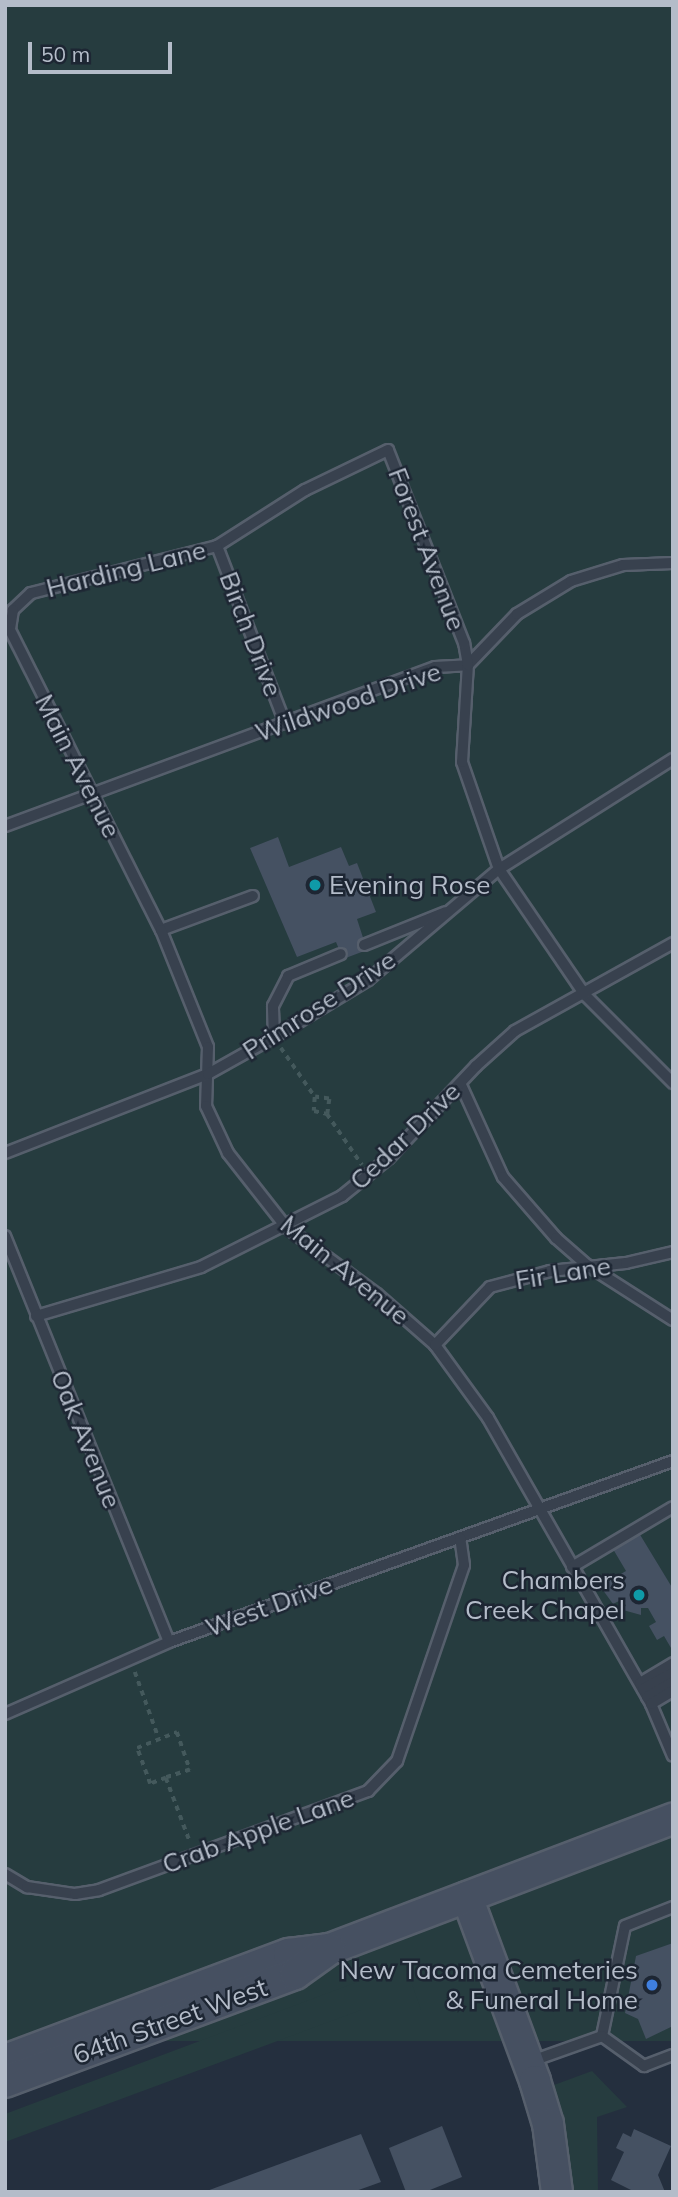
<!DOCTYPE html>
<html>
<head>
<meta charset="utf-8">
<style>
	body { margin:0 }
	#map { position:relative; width:678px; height:2197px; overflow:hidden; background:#242f3e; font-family:Mulish,sans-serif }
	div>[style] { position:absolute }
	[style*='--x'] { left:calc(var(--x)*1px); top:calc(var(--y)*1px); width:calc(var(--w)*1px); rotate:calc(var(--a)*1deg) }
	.green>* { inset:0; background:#263c3f; transform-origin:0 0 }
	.building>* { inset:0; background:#455162 }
	.path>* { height:3.5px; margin-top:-1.75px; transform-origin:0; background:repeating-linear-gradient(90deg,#44595c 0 5px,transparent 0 10px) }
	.roads { filter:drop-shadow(2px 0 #565f6c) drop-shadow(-2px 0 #565f6c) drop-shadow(0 2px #565f6c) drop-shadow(0 -2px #565f6c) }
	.lane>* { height:10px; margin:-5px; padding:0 5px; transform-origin:5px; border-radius:5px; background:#38414e }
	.secondary>* { height:30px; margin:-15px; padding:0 15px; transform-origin:15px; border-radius:15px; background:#465061 }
	.dots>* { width:19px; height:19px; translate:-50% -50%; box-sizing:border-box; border:4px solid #1d2633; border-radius:50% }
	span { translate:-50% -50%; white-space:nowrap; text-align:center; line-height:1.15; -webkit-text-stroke:5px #1d2633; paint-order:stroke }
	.street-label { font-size:26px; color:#b4bcc9 }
	.poi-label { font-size:26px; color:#b4bcc9 }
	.left { translate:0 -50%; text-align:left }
	.right { translate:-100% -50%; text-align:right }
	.frame { position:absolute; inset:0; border:7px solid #b4bcc9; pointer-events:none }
	.scale { position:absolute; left:28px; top:42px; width:144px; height:32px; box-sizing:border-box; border:4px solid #b4bcc9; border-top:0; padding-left:9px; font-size:21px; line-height:24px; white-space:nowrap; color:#b4bcc9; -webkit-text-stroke:5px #1d2633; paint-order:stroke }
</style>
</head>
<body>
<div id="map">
	<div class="green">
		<div style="left:5px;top:5px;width:668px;height:2036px"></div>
		<div style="clip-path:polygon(405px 1964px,421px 2010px,361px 2010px,5px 2142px,5px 2114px)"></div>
		<div style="clip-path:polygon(592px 2071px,627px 2107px,597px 2117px,598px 2192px,567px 2192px,554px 2085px)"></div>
	</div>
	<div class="building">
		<div style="clip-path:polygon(278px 837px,289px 867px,341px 847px,349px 866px,357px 863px,376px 912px,357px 919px,367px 950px,343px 959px,336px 942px,297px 957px,250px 848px)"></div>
		<div style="clip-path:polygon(639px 1533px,673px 1589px,671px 1648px,664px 1636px,657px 1640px,649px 1626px,656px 1622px,648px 1608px,641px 1608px,641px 1615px,623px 1610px,626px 1605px,619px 1601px,613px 1604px,600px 1586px,626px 1571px,613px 1549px)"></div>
		<div style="clip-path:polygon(673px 1943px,673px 2026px,646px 2039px,638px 2019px,625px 2013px,636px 1956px)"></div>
		<div style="clip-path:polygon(442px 2126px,462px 2177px,425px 2192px,406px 2192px,389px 2148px)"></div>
		<div style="clip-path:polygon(634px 2129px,671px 2146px,658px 2175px,665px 2192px,635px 2192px,611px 2180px,624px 2152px,616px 2148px,623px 2133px,631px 2137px)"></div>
		<div style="clip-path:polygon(361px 2134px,381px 2182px,353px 2192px,204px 2192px)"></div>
	</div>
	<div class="path">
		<div style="--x:281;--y:1048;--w:60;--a:55.2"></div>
		<div style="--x:315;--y:1097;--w:14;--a:94"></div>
		<div style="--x:314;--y:1111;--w:13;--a:13"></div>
		<div style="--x:327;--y:1114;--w:15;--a:-82"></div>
		<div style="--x:329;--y:1099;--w:14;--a:-172"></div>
		<div style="--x:327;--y:1114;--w:62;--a:55.5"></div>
		<div style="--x:135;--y:1672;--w:71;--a:70.3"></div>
		<div style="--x:166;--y:1778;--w:17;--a:159"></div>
		<div style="--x:150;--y:1784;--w:38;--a:-110"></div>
		<div style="--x:137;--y:1748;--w:43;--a:-21.8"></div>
		<div style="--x:177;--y:1732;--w:40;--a:71.1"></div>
		<div style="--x:190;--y:1770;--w:25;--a:162"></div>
		<div style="--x:166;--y:1778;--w:68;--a:69.4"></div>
	</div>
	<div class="roads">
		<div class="lane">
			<div style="--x:217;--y:546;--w:190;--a:69"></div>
			<div style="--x:5;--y:826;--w:458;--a:-20.3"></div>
			<div style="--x:435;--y:667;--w:33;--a:-3"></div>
			<div style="--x:468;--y:665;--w:71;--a:-46.1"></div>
			<div style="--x:517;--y:614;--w:63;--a:-31.4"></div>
			<div style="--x:571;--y:581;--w:54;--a:-17.1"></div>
			<div style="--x:623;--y:565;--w:50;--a:-2.3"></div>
			<div style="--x:161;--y:930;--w:98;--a:-20.3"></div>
			<div style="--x:364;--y:945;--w:88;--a:-21.9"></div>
			<div style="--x:274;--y:1037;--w:31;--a:-92"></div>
			<div style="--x:273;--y:1006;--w:34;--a:-63"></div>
			<div style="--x:288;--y:976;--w:57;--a:-22.5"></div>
			<div style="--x:673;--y:1083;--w:124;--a:-135"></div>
			<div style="--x:585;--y:995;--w:153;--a:-124.3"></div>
			<div style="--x:499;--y:869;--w:113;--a:-109.1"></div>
			<div style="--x:462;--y:762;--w:97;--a:-86.5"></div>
			<div style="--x:468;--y:665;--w:22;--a:-100"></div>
			<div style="--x:464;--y:643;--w:207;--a:-111.5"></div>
			<div style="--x:388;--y:450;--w:92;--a:154.3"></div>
			<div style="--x:305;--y:490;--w:104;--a:147.5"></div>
			<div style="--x:217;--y:546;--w:192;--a:165.8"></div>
			<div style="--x:31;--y:593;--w:25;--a:137"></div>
			<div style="--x:13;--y:610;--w:20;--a:99"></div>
			<div style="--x:10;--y:630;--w:336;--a:63.3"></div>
			<div style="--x:161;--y:930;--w:126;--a:68.1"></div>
			<div style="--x:208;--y:1047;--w:59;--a:91.9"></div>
			<div style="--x:206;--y:1106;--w:52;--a:64.9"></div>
			<div style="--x:228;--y:1153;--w:94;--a:51.9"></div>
			<div style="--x:286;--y:1227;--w:113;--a:36.4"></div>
			<div style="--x:377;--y:1294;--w:77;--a:41.3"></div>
			<div style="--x:435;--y:1345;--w:90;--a:54"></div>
			<div style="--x:488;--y:1418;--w:329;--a:60.3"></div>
			<div style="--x:651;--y:1704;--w:56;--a:67.1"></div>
			<div style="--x:461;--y:1085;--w:101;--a:65.5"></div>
			<div style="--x:503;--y:1177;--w:81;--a:49"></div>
			<div style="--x:556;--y:1238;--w:41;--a:41.1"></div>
			<div style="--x:587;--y:1265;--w:102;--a:32.6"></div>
			<div style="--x:5;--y:1153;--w:218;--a:-21.3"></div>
			<div style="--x:208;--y:1074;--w:76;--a:-29.3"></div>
			<div style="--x:274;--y:1037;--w:110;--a:-31.2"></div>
			<div style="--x:368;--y:980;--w:172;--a:-40.3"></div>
			<div style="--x:499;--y:869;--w:206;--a:-32.3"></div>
			<div style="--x:5;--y:1236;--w:438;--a:68"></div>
			<div style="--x:36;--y:1316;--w:172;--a:-16.5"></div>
			<div style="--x:201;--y:1267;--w:158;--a:-26.7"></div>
			<div style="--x:342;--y:1196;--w:60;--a:-39"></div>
			<div style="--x:389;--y:1158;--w:127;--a:-46.6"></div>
			<div style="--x:476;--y:1066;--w:52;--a:-41.9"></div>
			<div style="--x:515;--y:1031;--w:181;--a:-29.1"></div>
			<div style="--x:435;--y:1345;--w:80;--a:-46.5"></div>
			<div style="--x:490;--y:1287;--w:62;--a:-14.9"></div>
			<div style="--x:550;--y:1271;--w:76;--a:-6"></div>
			<div style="--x:626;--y:1263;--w:48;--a:-13.2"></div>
			<div style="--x:572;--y:1567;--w:117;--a:-30.7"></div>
			<div style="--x:640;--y:1683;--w:39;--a:-31"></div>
			<div style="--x:643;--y:1689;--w:34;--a:-28"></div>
			<div style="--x:647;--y:1697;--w:30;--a:-30"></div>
			<div style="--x:651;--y:1704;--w:26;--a:-31"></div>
			<div style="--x:5;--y:1714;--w:179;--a:-23.7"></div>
			<div style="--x:169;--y:1642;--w:536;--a:-19.75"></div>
			<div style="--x:5;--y:1874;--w:26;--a:31"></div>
			<div style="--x:27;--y:1887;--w:49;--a:8.3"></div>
			<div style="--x:75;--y:1894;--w:24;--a:-9"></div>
			<div style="--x:99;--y:1890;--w:287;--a:-20.2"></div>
			<div style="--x:368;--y:1791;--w:42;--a:-46"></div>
			<div style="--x:397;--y:1761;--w:207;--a:-71.1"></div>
			<div style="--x:464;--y:1565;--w:27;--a:-98"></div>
			<div style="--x:602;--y:2036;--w:112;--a:-78.2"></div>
			<div style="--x:625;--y:1926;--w:52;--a:-21.6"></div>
			<div style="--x:602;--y:2036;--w:52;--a:35.5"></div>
			<div style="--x:644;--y:2066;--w:31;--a:-21"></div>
			<div style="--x:529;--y:2062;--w:77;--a:-19.6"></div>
		</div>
		<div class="secondary">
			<div style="--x:467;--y:1897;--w:196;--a:69.7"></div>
			<div style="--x:535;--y:2081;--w:45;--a:73.2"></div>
			<div style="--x:548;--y:2124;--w:69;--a:82.5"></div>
			<div style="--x:5;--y:2060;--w:303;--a:-20.5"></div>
			<div style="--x:289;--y:1954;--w:41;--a:-7"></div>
			<div style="--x:330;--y:1949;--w:367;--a:-20.8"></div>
			<div style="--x:5;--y:2082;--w:309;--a:-20.4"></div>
			<div style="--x:295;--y:1974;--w:43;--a:-35.5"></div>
		</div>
	</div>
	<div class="dots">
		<div style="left:315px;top:885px;background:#0f9aa8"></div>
		<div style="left:639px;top:1595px;background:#0f9aa8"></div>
		<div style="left:652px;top:1985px;background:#3f7fe0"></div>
	</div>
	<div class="street-label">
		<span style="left:427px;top:549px;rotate:69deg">Forest Avenue</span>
		<span style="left:126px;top:569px;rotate:-14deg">Harding Lane</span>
		<span style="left:251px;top:634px;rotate:69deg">Birch Drive</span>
		<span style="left:348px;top:702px;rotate:-19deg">Wildwood Drive</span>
		<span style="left:78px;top:766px;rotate:63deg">Main Avenue</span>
		<span style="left:319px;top:1005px;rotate:-33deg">Primrose Drive</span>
		<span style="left:405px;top:1136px;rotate:-44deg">Cedar Drive</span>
		<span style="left:345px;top:1270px;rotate:39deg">Main Avenue</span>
		<span style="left:563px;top:1273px;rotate:-9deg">Fir Lane</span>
		<span style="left:86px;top:1439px;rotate:68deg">Oak Avenue</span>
		<span style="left:269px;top:1606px;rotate:-20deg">West Drive</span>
		<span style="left:258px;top:1831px;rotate:-20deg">Crab Apple Lane</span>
		<span style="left:170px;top:2021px;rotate:-20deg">64th Street West</span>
	</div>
	<div class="poi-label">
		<span class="left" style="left:329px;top:885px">Evening Rose</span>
		<span class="right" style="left:625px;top:1595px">Chambers<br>Creek Chapel</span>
		<span class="right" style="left:638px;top:1985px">New Tacoma Cemeteries<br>&amp; Funeral Home</span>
	</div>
	<div class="frame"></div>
	<div class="scale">50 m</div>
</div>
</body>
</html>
